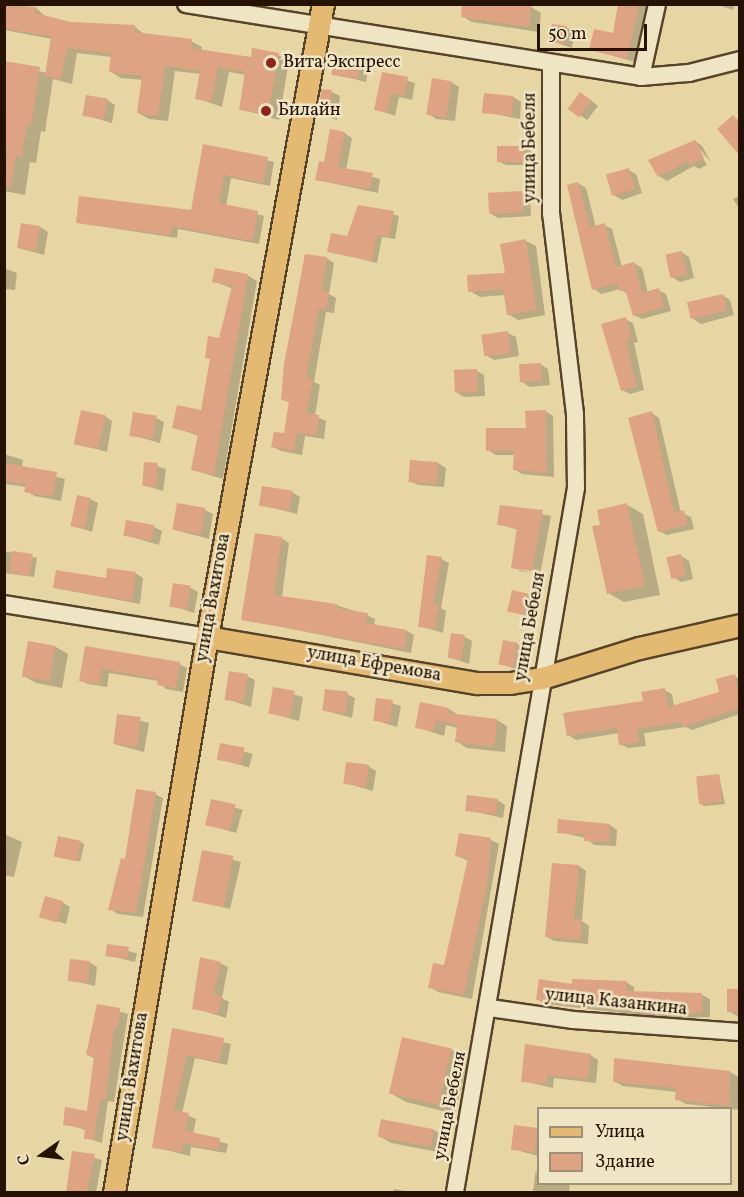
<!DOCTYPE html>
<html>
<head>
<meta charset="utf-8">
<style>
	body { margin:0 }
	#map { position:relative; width:744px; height:1197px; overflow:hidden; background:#e7d5a4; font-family:Vollkorn,serif }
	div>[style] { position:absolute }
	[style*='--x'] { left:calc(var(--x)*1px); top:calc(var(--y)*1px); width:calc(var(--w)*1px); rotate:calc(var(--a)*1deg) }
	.shadow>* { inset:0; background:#0003; transform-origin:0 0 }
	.building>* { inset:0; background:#dea382; transform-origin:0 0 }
	.roads { filter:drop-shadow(2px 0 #564329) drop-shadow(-2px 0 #564329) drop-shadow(0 2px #564329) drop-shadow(0 -2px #564329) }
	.minor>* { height:16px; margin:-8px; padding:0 8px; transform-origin:8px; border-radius:8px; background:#efe4c4 }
	.major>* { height:21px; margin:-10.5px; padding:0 10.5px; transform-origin:10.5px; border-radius:10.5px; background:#e4ba72 }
	.dots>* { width:16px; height:16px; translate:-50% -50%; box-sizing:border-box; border:3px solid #efe4c4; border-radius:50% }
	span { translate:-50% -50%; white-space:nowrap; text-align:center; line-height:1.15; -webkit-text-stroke:5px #efe4c4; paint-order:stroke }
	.poi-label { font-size:18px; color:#251200 }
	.left { translate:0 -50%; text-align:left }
	.street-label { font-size:18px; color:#251200 }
	.frame { position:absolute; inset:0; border:6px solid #251200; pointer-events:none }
	.legend { position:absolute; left:537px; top:1107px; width:195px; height:78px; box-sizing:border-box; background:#efe4c4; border:2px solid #9e9076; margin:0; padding:8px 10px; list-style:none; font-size:18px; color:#251200 }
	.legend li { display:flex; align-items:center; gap:12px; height:30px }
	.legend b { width:30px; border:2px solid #9e9076 }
	.north { position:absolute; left:12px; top:1125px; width:60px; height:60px; -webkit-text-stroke:4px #efe4c4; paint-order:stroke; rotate:256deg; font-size:16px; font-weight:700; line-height:24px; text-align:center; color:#251200 }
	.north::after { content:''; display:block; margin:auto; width:21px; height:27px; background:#251200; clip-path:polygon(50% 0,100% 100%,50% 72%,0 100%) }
	.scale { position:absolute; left:537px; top:24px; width:110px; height:27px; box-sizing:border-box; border:3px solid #251200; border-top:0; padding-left:8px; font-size:18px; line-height:21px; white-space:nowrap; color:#251200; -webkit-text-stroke:4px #efe4c4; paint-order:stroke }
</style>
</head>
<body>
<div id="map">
	<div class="shadow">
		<div style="clip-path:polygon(4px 4px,36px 8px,46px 17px,71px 24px,135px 27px,145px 35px,191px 41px,202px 47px,201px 51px,252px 58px,278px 55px,289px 61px,279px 120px,241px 109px,246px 75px,229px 72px,222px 107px,196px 98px,201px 74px,175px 71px,168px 121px,149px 119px,138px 113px,143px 80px,121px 78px,111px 72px,112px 57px,77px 53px,72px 84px,53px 79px,45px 132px,41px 131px,36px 163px,30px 162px,25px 195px,4px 191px,4px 63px,47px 73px,52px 39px,4px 30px)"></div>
		<div style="clip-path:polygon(464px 4px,531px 7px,541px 13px,539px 32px,472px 22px,462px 16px)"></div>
		<div style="clip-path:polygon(620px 4px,649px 4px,635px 62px,591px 50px,614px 35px)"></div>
		<div style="clip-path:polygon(716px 4px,735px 4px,733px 10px)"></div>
		<div style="clip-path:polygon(566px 27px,574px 32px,572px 48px,551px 41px)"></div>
		<div style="clip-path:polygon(360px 65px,368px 70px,366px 82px,333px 74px)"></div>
		<div style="clip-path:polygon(383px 74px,415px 83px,412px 100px,399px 97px,395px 116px,376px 109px)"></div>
		<div style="clip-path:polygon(451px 82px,459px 87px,455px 121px,436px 119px,429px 114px)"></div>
		<div style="clip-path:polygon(332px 92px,340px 96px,337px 120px,319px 114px)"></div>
		<div style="clip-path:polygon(513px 97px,521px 102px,520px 119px,484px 112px)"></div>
		<div style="clip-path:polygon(588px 98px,598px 106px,587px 120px,570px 108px)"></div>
		<div style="clip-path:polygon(107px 100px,115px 105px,112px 123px,84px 115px)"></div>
		<div style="clip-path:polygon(344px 133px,352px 138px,346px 170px,380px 179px,378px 193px,317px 180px)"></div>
		<div style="clip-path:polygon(695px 141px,702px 146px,711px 162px,696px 145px,707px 165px,699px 169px,694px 166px,667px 181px,659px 176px)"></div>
		<div style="clip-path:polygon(205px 146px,274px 162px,270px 186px,231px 178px,226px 206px,264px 216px,259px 244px,178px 229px,177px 238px,78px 223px,192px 211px)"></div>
		<div style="clip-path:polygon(524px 147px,532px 152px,532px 165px,506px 165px,498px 161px)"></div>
		<div style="clip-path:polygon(628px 170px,636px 174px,642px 193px,622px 200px,614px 195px)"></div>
		<div style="clip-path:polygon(578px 183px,586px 188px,596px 227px,604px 225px,612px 229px,622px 267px,634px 263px,642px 268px,648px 293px,658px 290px,666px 294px,671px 311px,642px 319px,634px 315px,629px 295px,620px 289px,601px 294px,594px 289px)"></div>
		<div style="clip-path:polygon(522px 193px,530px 197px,531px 216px,498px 218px,490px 213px)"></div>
		<div style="clip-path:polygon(740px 195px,740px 210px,733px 199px)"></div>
		<div style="clip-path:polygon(359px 206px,399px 216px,395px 239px,382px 237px,377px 263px,329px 251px,348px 238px)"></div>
		<div style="clip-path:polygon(40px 227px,48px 232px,44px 255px,18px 248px)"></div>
		<div style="clip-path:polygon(526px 241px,536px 246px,545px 315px,518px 320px,508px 314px,505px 295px,480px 297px,470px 291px,507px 274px)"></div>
		<div style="clip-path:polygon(681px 252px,689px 257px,694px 278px,680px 282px,672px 277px)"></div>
		<div style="clip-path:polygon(326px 258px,334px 263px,329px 294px,336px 298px,334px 313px,326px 312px,314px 382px,320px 385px,315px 416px,326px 421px,324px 439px,305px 436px,302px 455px,281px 451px,273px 447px,285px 435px,290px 403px,282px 399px)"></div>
		<div style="clip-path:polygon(4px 268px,17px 273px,15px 290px,4px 289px)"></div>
		<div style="clip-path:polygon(247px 275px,257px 281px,223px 479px,193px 470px,199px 436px,173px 427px,202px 411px,212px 360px,207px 357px,220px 340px,233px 289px,214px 281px)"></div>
		<div style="clip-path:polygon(722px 295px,730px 300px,734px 315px,701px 324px,693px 319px)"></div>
		<div style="clip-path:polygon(625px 319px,633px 323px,638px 342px,634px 343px,644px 390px,630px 394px,622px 390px)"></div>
		<div style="clip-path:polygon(508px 333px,516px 337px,519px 356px,494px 360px,486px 355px)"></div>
		<div style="clip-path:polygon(540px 364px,548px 369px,550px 385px,530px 387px,522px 382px)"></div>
		<div style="clip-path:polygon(477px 371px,484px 375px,485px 396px,464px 397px,456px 392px)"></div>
		<div style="clip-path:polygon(545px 411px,553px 416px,554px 477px,522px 474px,514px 469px,516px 455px,496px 455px,488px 450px,528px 429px)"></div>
		<div style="clip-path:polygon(652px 413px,659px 418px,681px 513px,691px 517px,694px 529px,667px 535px,659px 531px)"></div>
		<div style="clip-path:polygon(105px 416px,112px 421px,107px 452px,76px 443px)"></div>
		<div style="clip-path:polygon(156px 418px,164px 422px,160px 443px,131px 435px)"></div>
		<div style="clip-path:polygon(4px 454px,23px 460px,22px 468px,65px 479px,61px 501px,35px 496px,26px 491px,27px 487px,4px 484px)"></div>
		<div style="clip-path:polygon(145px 463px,166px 469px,163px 491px,143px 485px)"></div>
		<div style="clip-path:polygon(438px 463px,446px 468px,444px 487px,418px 485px,410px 481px)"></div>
		<div style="clip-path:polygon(292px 492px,300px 497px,297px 514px,261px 505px)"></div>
		<div style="clip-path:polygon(90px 499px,98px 503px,92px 532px,72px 525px)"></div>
		<div style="clip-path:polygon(627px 505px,643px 514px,660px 595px,624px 602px,608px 593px,602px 526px)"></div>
		<div style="clip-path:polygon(evenodd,501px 506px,551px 516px,540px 575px,513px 568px,518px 530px,499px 524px,501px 506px,519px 568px,539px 571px,539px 574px,519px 571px,519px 568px)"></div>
		<div style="clip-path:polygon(205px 510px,213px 514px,209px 539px,175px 530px)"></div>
		<div style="clip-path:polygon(154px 527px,162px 531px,159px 545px,125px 535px)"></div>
		<div style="clip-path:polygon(281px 538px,289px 543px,282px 597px,336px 605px,367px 615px,375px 619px,374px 626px,407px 631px,414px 635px,411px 653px,243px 619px)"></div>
		<div style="clip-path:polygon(4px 551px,37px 558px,34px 577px,4px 573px)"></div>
		<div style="clip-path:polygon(681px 556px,689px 561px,693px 579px,681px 582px,673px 577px)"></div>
		<div style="clip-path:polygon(441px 559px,449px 563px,441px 608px,446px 611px,443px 633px,420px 626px)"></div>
		<div style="clip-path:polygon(135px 573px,143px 578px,140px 604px,55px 588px)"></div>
		<div style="clip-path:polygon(191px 588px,198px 592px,194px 613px,170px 605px)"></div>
		<div style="clip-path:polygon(529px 595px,537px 599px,533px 618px,510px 611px)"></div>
		<div style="clip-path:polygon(465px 637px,472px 641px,469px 664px,449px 657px)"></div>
		<div style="clip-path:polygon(30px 642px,56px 647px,68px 654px,62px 688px,36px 683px,24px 676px)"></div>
		<div style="clip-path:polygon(517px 644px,525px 649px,520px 671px,500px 663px)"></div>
		<div style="clip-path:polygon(86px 648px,179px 664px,187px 668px,183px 692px,166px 689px,159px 681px,109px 673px,107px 687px,88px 684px,80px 680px)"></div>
		<div style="clip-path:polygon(247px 676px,255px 680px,251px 707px,226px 699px)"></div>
		<div style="clip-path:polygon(734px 676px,740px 679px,740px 714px,692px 730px,686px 727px,644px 733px,646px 746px,628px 748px,620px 744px,619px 733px,576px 740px,568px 735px,645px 702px,664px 690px,672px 694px,674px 707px,721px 693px)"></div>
		<div style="clip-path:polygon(274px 689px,303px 697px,299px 721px,270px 713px)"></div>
		<div style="clip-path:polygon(347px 694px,355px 698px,352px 718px,323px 710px)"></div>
		<div style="clip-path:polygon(378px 699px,401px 706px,397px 727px,374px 720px)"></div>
		<div style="clip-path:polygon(449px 709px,460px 716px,497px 720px,507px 726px,505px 752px,467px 748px,456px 741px,458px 728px,446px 725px,444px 736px,416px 727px)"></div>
		<div style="clip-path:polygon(118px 715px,149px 723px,144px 752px,114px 744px)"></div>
		<div style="left:221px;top:745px;width:33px;height:14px;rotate:16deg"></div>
		<div style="clip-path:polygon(368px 766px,376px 771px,373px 791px,345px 783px)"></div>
		<div style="clip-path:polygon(719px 775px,725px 804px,704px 806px,701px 804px)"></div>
		<div style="clip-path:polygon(155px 794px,163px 798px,143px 917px,118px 914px,110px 909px)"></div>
		<div style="clip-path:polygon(497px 800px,505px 805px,503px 818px,467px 810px)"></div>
		<div style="left:212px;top:801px;width:32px;height:24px;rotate:16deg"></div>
		<div style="clip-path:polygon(610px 825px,617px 830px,616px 846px,594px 845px,586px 838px,558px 832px)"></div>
		<div style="clip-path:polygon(4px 834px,22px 842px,14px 877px,4px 875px)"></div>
		<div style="left:59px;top:838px;width:26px;height:18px;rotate:13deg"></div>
		<div style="clip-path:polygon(491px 840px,499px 844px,472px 999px,438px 992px,430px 987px,446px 967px,469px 861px,457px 856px)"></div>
		<div style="clip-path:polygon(203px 851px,241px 862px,230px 909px,195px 900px)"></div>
		<div style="clip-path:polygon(579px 866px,586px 871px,582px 921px,589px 926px,588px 944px,554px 941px,547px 937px)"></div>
		<div style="clip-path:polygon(62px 902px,70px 907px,66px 924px,41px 916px)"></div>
		<div style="left:108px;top:946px;width:30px;height:9px;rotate:14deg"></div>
		<div style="clip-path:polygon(89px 962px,97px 967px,95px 986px,69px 980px)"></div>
		<div style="clip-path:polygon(220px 963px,228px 967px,222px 998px,229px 1002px,226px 1018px,194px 1008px)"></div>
		<div style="clip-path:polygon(626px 982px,634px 987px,634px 993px,702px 995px,710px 999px,710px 1017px,667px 1018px,545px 1004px,538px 1000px,573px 986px)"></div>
		<div style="clip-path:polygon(740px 990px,740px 1016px,737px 1016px,729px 1011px)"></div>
		<div style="clip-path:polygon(98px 1006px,128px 1014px,114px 1102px,108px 1101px,102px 1143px,86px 1138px,86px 1130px,65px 1124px,89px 1112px,95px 1059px,88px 1055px)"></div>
		<div style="clip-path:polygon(173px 1030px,231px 1044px,227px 1065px,195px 1058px,182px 1113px,196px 1119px,193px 1134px,228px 1144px,226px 1153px,191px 1147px,190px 1156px,154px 1147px)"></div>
		<div style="clip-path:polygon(403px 1038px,452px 1050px,468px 1060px,455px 1114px,406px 1102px,390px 1093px)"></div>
		<div style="clip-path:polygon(590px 1055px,598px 1060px,596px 1083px,554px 1078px,553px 1088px,523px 1081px)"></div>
		<div style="clip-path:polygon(730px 1072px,739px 1077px,740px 1110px,686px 1104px,677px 1099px,677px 1092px,623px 1086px,614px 1081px)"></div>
		<div style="clip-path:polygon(516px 1127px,538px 1130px,538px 1156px,513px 1149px)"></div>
		<div style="clip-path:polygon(434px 1130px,446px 1137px,443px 1153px,391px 1143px,379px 1136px)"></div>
		<div style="clip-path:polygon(74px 1152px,102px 1160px,96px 1192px,67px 1192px)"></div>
		<div style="clip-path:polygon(536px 1169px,538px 1184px,570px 1184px,569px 1192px,533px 1191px)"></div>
		<div style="clip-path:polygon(394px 1189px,412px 1192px,394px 1192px)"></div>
	</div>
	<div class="building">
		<div style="clip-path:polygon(4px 4px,36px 7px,35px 13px,71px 22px,135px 25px,135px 32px,192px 39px,191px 48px,251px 57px,252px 48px,279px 53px,268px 115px,239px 110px,245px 72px,218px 67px,211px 102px,195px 99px,200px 71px,165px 66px,158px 116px,137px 113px,142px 76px,109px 72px,111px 53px,67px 48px,61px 79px,45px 76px,51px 36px,4px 29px)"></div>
		<div style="clip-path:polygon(462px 4px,531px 6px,529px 27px,461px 17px)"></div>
		<div style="clip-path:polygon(618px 4px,639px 4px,627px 59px,589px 50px,594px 29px,613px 33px)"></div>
		<div style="left:552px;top:24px;width:15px;height:18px;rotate:8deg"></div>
		<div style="left:334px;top:59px;width:27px;height:16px;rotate:10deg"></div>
		<div style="clip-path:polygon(4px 61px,40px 67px,31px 125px,27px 124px,22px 156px,16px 155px,11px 187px,4px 186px)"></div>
		<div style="clip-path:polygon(382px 72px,408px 77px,404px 96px,391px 94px,387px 113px,374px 110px)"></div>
		<div style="left:432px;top:78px;width:20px;height:37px;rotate:9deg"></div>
		<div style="left:321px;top:89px;width:11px;height:26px;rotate:5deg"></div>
		<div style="left:580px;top:92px;width:14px;height:21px;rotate:36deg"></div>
		<div style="left:484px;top:93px;width:30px;height:20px;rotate:6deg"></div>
		<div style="left:86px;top:95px;width:22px;height:21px;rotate:10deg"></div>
		<div style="clip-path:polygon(733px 115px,740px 122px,740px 156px,717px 129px)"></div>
		<div style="clip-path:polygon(330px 129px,345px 132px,338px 167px,373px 173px,370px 189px,315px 180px,319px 161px,324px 162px)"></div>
		<div style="clip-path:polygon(695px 140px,704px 158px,690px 165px,688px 161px,658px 177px,648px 160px)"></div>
		<div style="clip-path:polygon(203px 144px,268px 157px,263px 183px,224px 175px,219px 203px,258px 211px,252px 241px,172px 226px,170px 235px,76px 223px,79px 196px,191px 210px)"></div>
		<div style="left:497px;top:146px;width:27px;height:16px"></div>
		<div style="left:629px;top:168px;width:22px;height:24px;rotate:74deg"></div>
		<div style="clip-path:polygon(578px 182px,590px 227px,605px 223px,616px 267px,634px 262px,642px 293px,659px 288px,664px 307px,633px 316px,625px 289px,619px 291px,617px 283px,592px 290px,567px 185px)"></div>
		<div style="left:522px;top:191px;width:21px;height:34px;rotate:87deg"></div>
		<div style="clip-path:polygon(358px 205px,394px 211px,389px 237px,377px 235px,372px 261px,327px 252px,331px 233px,347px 236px)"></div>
		<div style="left:21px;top:223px;width:19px;height:25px;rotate:9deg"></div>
		<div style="clip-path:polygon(526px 239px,536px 310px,507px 315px,503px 289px,468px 292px,467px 275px,505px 273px,500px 244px)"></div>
		<div style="left:682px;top:251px;width:24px;height:17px;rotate:78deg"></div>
		<div style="clip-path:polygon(305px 254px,327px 257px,321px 291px,329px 292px,326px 310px,319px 308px,306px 378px,313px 379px,307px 414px,319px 415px,316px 435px,297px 433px,294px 451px,271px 447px,274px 432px,284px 433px,289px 401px,281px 400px,284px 364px)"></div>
		<div style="clip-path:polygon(215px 268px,248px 274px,214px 475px,191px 470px,198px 434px,172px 428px,177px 405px,201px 410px,210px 359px,205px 358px,208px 336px,219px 338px,232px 286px,212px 282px)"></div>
		<div style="left:723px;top:294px;width:17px;height:37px;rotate:77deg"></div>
		<div style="clip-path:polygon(626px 317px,631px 338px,627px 339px,629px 358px,637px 386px,621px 391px,601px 324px)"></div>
		<div style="left:508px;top:331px;width:22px;height:27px;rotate:82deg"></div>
		<div style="left:541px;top:363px;width:18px;height:22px;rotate:87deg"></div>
		<div style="left:477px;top:369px;width:23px;height:23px;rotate:88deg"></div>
		<div style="left:81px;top:410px;width:25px;height:35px;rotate:12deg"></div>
		<div style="clip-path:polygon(546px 410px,547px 473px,513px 470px,514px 451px,486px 451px,486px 428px,526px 428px,525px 411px)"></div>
		<div style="clip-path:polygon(652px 411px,674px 513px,684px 510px,687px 525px,658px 532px,628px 418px)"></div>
		<div style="left:133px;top:412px;width:24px;height:24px;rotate:9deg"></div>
		<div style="left:410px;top:460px;width:28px;height:22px;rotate:4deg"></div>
		<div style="left:144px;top:462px;width:14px;height:24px;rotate:4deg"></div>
		<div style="clip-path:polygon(4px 463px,57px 472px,52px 497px,24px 492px,26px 484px,4px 481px)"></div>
		<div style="left:262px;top:486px;width:31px;height:20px;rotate:9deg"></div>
		<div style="left:77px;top:495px;width:14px;height:32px;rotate:12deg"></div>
		<div style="left:177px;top:503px;width:29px;height:27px;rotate:10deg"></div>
		<div style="clip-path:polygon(627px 503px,645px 586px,607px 594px,592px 526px,600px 525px,597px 510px)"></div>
		<div style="clip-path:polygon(500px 505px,543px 510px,532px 571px,511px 568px,517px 528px,497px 525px)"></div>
		<div style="left:126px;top:520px;width:29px;height:16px;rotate:10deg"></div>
		<div style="clip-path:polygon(255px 533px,282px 537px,274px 595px,337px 604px,336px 608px,368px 613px,366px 623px,407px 630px,404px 649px,241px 620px)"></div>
		<div style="left:12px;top:551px;width:21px;height:22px;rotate:8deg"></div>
		<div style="left:681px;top:554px;width:22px;height:15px;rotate:77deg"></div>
		<div style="clip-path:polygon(427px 555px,442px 557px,433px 604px,439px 605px,435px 629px,418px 627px)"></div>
		<div style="clip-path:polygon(107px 568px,136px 572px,132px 601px,53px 588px,56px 570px,106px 578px)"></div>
		<div style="left:173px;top:583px;width:18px;height:24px;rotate:9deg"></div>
		<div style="left:512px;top:590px;width:17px;height:22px;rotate:13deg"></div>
		<div style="left:451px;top:633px;width:14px;height:25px;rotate:8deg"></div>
		<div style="left:503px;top:640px;width:15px;height:25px;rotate:11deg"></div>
		<div style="left:28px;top:641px;width:28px;height:36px;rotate:10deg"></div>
		<div style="clip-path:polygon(85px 646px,180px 662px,176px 688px,157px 685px,158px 679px,102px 669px,99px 684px,79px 681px)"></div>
		<div style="left:229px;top:671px;width:19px;height:29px;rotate:9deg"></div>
		<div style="clip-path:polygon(735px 674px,740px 708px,683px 727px,681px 722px,637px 729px,639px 742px,619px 745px,617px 728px,567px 736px,563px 713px,643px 701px,641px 692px,665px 688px,668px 707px,719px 692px,716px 679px)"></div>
		<div style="left:273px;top:687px;width:22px;height:27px;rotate:10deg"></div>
		<div style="left:325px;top:689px;width:23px;height:22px;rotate:7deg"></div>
		<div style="left:376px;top:698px;width:17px;height:23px;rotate:7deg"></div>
		<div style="clip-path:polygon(420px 702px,449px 708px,448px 713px,497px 719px,494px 747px,455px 742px,457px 725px,436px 720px,433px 731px,415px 728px)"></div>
		<div style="left:117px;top:714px;width:24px;height:30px;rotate:7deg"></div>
		<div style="left:220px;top:743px;width:25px;height:17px;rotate:11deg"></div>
		<div style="left:346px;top:762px;width:23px;height:22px;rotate:7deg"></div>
		<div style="left:719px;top:774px;width:28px;height:23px;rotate:84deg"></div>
		<div style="clip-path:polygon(136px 789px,156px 792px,136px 913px,108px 910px,121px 858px,125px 859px)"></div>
		<div style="left:467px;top:795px;width:31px;height:16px;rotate:7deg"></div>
		<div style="left:211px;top:799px;width:25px;height:27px;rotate:12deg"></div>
		<div style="clip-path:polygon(558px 819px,610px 824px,609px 842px,584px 841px,585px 834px,557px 833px)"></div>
		<div style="clip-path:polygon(459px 833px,491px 838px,488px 879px,464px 995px,428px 988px,433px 963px,444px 965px,468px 858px,455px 856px)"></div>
		<div style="left:58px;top:836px;width:24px;height:21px;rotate:12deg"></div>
		<div style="left:202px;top:850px;width:32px;height:52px;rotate:11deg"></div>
		<div style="clip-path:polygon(552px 863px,579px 865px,574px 919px,582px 920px,580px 940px,545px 937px)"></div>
		<div style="left:45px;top:896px;width:19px;height:22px;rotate:16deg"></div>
		<div style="left:107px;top:944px;width:22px;height:12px;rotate:8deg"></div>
		<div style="clip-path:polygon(200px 957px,221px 962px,214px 994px,222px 996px,218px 1014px,192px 1009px)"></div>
		<div style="left:70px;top:959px;width:20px;height:22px;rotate:6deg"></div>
		<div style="clip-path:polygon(539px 979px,572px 984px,572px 979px,627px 981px,626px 991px,702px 993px,702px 1013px,658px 1014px,536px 1000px)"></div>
		<div style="left:727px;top:989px;width:13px;height:23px"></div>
		<div style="clip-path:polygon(97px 1004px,120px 1008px,118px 1027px,114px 1027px,106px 1099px,100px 1098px,94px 1140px,84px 1139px,85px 1128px,63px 1125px,65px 1107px,87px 1111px,94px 1056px,86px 1055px)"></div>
		<div style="clip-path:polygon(172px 1028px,224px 1038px,219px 1062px,187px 1055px,174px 1110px,189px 1113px,185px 1131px,220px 1138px,218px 1150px,183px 1143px,182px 1152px,152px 1148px)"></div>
		<div style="left:402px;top:1037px;width:51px;height:58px;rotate:13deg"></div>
		<div style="clip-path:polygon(525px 1044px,591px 1054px,588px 1079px,547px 1075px,546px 1084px,521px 1082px)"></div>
		<div style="clip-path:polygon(614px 1058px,730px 1071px,729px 1106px,675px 1100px,676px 1088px,613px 1082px)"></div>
		<div style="left:381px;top:1119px;width:54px;height:18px;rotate:11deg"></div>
		<div style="left:514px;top:1125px;width:24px;height:25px;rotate:7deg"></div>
		<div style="clip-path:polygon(72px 1151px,95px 1154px,87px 1192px,66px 1192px)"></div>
	</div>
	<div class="roads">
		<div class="minor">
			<div style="--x:186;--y:4;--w:461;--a:9.1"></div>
			<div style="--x:641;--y:77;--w:48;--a:-4.8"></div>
			<div style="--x:689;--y:73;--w:53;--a:-14.3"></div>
			<div style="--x:641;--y:77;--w:75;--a:-77.6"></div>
			<div style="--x:4;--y:604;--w:206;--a:9.2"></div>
			<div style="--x:490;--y:1008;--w:84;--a:8.2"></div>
			<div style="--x:573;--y:1020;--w:167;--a:4.1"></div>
			<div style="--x:455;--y:1192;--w:714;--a:-80.25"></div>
			<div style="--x:576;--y:488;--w:74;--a:-90.8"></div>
			<div style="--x:575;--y:414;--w:201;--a:-96.8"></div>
			<div style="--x:551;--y:214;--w:150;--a:-90"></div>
		</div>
		<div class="major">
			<div style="--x:207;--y:637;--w:274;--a:9.7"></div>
			<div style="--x:477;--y:683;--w:33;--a:0"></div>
			<div style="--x:510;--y:683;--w:32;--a:-9"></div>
			<div style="--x:542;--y:678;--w:102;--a:-17.2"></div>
			<div style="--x:639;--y:648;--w:104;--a:-12.8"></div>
			<div style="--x:114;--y:1192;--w:563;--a:-80.49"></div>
			<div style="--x:207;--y:637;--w:644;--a:-79.62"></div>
		</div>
	</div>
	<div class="dots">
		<div style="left:271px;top:63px;background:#8f2418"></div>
		<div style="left:266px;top:111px;background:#8f2418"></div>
	</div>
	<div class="poi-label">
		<span class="left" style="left:283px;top:63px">Вита Экспресс</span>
		<span class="left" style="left:278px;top:111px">Билайн</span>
	</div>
	<div class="street-label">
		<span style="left:531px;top:148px;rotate:-90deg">улица Бебеля</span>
		<span style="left:214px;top:598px;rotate:-80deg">улица Вахитова</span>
		<span style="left:531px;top:627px;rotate:-80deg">улица Бебеля</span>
		<span style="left:374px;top:665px;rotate:10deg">улица Ефремова</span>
		<span style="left:616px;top:1003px;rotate:6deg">улица Казанкина</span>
		<span style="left:133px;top:1077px;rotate:-81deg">улица Вахитова</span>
		<span style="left:451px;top:1106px;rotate:-79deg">улица Бебеля</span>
	</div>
	<div class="frame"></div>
	<ul class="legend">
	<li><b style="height:8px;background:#e4ba72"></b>Улица</li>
	<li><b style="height:16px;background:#dea382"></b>Здание</li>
	</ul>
	<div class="north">С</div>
	<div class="scale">50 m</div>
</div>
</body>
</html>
